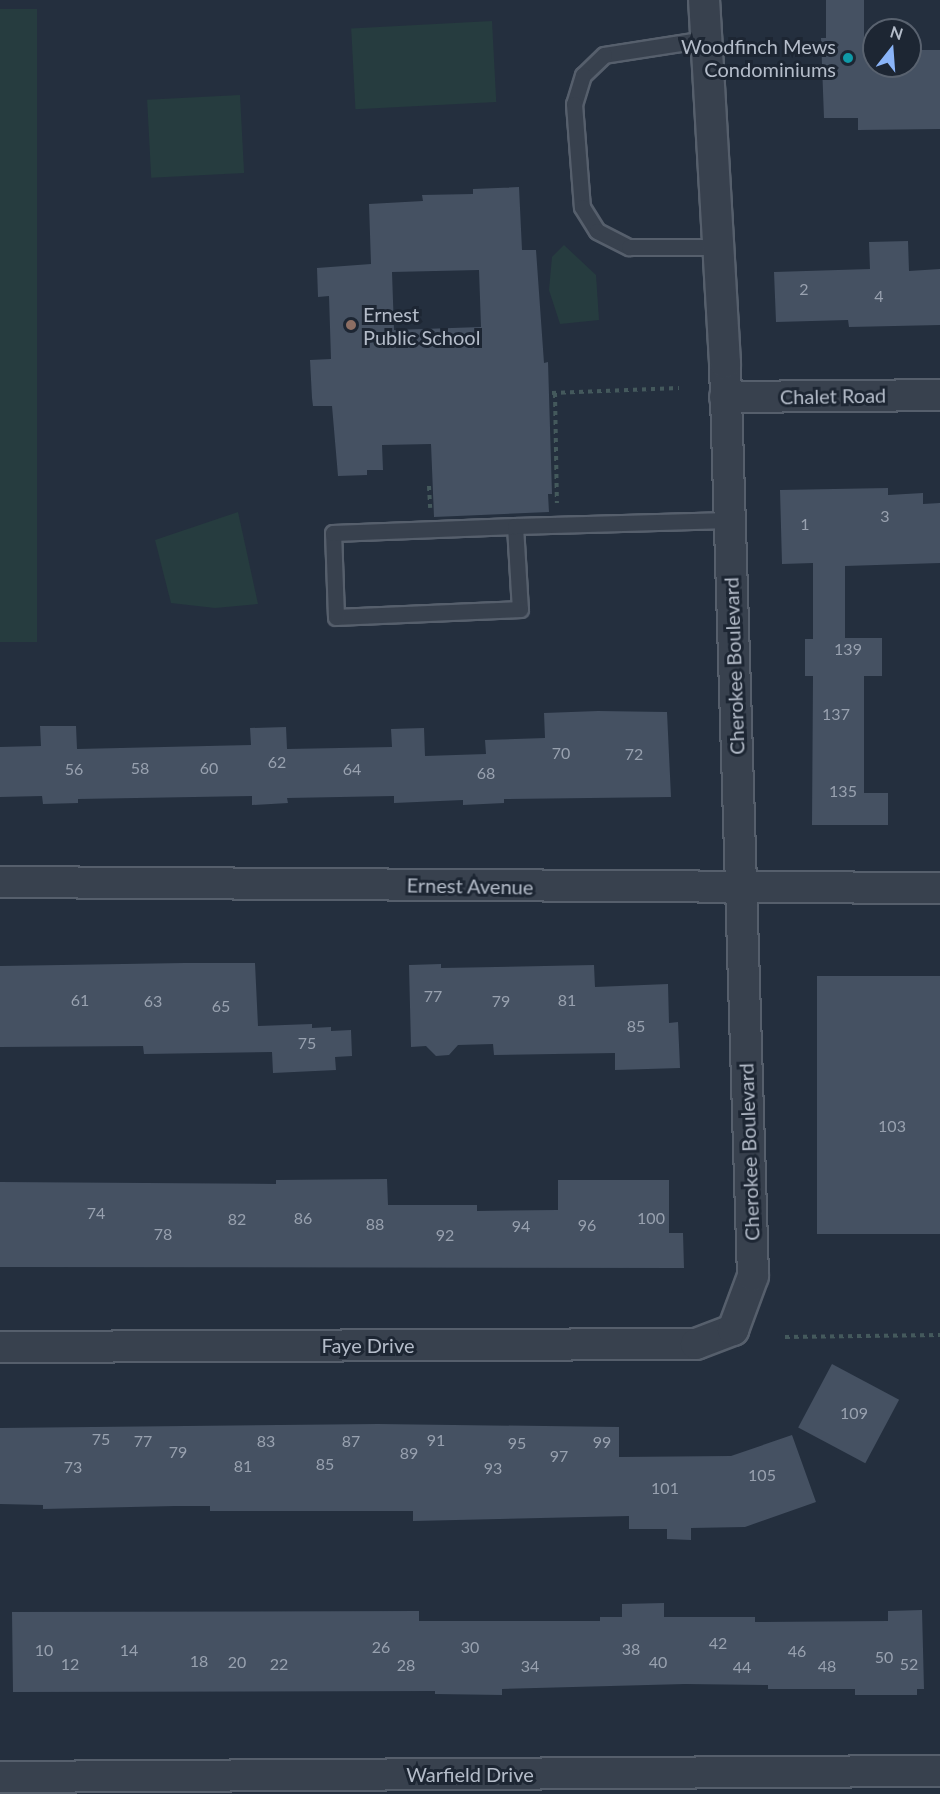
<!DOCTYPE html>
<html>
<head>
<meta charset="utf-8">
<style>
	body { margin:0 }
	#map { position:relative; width:940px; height:1794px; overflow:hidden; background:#242f3e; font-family:Lato,sans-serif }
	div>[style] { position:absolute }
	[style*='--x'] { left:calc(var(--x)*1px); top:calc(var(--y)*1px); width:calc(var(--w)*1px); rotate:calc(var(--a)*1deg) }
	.green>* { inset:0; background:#263c3f; transform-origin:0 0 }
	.building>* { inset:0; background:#455162; transform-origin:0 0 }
	.path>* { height:4px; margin-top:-2px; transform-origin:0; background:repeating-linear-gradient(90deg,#44595c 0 4.5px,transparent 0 9px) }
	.roads { filter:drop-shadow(2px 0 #565f6c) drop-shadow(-2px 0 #565f6c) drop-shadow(0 2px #565f6c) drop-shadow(0 -2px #565f6c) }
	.service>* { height:15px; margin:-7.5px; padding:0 7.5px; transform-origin:7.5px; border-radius:7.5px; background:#38414e }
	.minor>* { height:30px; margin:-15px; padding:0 15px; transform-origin:15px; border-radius:15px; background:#38414e }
	.dots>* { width:16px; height:16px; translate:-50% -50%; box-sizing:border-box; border:3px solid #1d2633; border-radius:50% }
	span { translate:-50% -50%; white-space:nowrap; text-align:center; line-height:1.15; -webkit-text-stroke:6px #1d2633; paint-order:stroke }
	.number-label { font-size:16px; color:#98a1af }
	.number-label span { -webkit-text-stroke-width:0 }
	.poi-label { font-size:20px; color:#b4bcc9 }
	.right { translate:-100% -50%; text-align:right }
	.left { translate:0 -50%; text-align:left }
	.street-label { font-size:20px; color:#b4bcc9 }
	.north { position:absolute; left:862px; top:18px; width:60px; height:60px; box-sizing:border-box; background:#1d2633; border:2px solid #59626f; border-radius:50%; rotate:17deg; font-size:16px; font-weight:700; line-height:24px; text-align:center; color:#b4bcc9 }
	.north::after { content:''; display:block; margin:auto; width:21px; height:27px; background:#8ab4f8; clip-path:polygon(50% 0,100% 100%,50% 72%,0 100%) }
</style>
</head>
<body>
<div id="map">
	<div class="green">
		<div style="left:37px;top:9px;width:633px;height:39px;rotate:90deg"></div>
		<div style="left:492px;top:21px;width:81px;height:141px;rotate:87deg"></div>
		<div style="left:240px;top:95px;width:78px;height:93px;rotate:87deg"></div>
		<div style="clip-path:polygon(564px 245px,596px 275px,599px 320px,560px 324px,549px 290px,552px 257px)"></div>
		<div style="clip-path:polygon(238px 512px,258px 604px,215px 608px,171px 603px,155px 540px)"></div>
	</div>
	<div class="building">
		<div style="clip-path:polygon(826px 0,864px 0,864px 37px,872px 37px,874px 66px,910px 66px,910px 50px,940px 50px,940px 129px,858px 130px,858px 118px,824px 118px,821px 38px,826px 38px)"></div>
		<div style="clip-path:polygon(evenodd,519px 187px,522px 250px,536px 250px,544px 363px,548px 362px,552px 494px,548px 494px,549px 512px,434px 517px,431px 444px,382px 445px,383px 470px,367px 470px,367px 475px,338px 476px,332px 406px,313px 406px,312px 398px,310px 360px,331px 359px,329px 296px,318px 297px,317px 268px,371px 264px,369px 204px,423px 201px,422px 195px,473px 194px,473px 189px,519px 187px,479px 270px,481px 327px,394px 330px,392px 272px,479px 270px)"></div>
		<div style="clip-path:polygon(908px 241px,909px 271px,940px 269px,940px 325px,849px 327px,848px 320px,776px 322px,774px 272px,870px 269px,869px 242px)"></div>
		<div style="clip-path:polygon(888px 488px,888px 495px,923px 493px,923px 504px,940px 503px,940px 563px,845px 566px,845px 638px,882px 638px,882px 676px,864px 676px,864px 793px,888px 793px,888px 825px,812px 825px,813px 676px,805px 676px,805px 639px,813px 639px,813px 563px,782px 564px,780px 490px)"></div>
		<div style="clip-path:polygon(598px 711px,667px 712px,671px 797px,504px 799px,504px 803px,463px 805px,463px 800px,394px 803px,394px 796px,287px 798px,288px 803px,252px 805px,252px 796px,78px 799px,78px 803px,43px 804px,42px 796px,0 797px,0 747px,41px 746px,40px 726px,76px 726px,77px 749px,251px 745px,250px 728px,286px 727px,287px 749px,392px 747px,391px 729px,424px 728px,425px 756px,486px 754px,485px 740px,545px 738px,544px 713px)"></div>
		<div style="clip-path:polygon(185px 963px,255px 963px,258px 1026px,312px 1024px,312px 1028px,331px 1027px,331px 1031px,351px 1030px,352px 1056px,335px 1057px,336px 1070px,273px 1073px,272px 1052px,144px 1054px,143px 1046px,0 1047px,0 966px)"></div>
		<div style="clip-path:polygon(441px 964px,441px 968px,594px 965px,595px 987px,668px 984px,669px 1023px,678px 1022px,680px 1068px,615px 1070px,615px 1053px,494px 1055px,493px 1044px,458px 1045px,449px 1055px,436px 1056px,426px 1046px,411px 1047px,409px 965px)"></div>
		<div style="left:940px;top:976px;width:258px;height:123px;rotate:90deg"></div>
		<div style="clip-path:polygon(387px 1179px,388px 1205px,477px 1205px,477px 1211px,558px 1210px,558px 1180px,669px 1180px,669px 1233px,683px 1233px,684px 1268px,0 1267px,0 1182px,276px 1184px,276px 1180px)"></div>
		<div style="left:832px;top:1364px;width:76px;height:72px;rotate:28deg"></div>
		<div style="clip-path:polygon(378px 1424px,619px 1427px,619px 1457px,731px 1456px,792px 1435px,816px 1502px,745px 1527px,691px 1528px,691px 1540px,667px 1539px,667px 1529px,629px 1529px,629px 1516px,413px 1521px,413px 1511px,210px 1511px,210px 1506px,175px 1506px,43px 1509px,43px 1505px,0 1504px,0 1428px)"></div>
		<div style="clip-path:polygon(664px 1603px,664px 1617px,755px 1617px,755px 1622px,888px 1621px,888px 1611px,922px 1610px,924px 1689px,917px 1689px,917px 1695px,855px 1695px,855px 1689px,768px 1689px,768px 1685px,685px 1684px,502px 1689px,502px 1695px,435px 1694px,435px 1691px,13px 1692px,12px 1612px,419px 1611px,419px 1621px,600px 1621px,600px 1617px,622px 1617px,622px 1604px)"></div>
	</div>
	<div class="path">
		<div style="--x:552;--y:393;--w:127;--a:-2.3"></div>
		<div style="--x:555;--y:393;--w:110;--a:89"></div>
		<div style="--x:429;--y:486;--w:22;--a:87"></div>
		<div style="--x:785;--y:1337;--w:155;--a:-0.7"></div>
	</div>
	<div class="roads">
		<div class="service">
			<div style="--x:706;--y:39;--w:103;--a:171.1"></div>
			<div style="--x:604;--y:55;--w:29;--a:136"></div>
			<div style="--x:583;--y:75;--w:30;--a:107"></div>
			<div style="--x:574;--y:104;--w:103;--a:85.6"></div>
			<div style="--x:582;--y:207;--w:28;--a:58"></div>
			<div style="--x:597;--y:231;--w:36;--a:27"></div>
			<div style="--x:629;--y:247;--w:88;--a:0"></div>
			<div style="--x:515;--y:526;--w:83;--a:86.6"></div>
			<div style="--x:520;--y:609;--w:184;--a:177.5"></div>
			<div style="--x:336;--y:617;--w:84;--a:-92"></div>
			<div style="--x:333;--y:533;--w:182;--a:-2.2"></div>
			<div style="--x:515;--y:526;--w:214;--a:-1.6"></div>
		</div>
		<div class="minor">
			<div style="--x:725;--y:397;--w:215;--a:-0.5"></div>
			<div style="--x:0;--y:882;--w:940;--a:0.37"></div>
			<div style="--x:0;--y:1347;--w:696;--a:-0.25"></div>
			<div style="--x:696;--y:1344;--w:40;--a:-21"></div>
			<div style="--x:733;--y:1330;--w:58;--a:-69.7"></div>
			<div style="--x:753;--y:1276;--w:913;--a:-91.76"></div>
			<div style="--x:725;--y:363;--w:364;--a:-93.3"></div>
			<div style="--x:0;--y:1777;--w:940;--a:-0.37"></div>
		</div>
	</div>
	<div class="dots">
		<div style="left:848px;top:58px;background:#0f9aa8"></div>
		<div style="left:351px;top:325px;background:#8d6e63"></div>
	</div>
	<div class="number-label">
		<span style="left:804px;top:289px">2</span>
		<span style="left:879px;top:296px">4</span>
		<span style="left:885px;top:516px">3</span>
		<span style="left:805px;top:524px">1</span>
		<span style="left:848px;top:649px">139</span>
		<span style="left:836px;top:714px">137</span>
		<span style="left:561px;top:753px">70</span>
		<span style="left:634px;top:754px">72</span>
		<span style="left:277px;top:762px">62</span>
		<span style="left:140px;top:768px">58</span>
		<span style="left:209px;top:768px">60</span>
		<span style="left:74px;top:769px">56</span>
		<span style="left:352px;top:769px">64</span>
		<span style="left:486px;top:773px">68</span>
		<span style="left:843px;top:791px">135</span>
		<span style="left:433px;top:996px">77</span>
		<span style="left:80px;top:1000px">61</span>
		<span style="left:567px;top:1000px">81</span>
		<span style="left:153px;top:1001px">63</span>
		<span style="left:501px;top:1001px">79</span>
		<span style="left:221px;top:1006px">65</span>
		<span style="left:636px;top:1026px">85</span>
		<span style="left:307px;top:1043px">75</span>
		<span style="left:892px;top:1126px">103</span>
		<span style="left:96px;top:1213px">74</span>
		<span style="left:303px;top:1218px">86</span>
		<span style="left:651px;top:1218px">100</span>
		<span style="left:237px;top:1219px">82</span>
		<span style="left:375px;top:1224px">88</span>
		<span style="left:587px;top:1225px">96</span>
		<span style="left:521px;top:1226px">94</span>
		<span style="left:163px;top:1234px">78</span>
		<span style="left:445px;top:1235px">92</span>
		<span style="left:854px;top:1413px">109</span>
		<span style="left:101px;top:1439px">75</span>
		<span style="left:436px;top:1440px">91</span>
		<span style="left:143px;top:1441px">77</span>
		<span style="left:266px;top:1441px">83</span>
		<span style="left:351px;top:1441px">87</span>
		<span style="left:602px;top:1442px">99</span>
		<span style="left:517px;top:1443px">95</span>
		<span style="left:178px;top:1452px">79</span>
		<span style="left:409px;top:1453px">89</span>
		<span style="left:559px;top:1456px">97</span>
		<span style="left:325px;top:1464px">85</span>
		<span style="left:243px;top:1466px">81</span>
		<span style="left:73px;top:1467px">73</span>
		<span style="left:493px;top:1468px">93</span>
		<span style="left:762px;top:1475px">105</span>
		<span style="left:665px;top:1488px">101</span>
		<span style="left:718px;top:1643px">42</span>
		<span style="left:381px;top:1647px">26</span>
		<span style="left:470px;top:1647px">30</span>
		<span style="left:631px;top:1649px">38</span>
		<span style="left:44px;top:1650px">10</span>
		<span style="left:129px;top:1650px">14</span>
		<span style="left:797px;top:1651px">46</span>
		<span style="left:884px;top:1657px">50</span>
		<span style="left:199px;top:1661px">18</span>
		<span style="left:237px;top:1662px">20</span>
		<span style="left:658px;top:1662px">40</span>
		<span style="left:70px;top:1664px">12</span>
		<span style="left:279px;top:1664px">22</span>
		<span style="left:909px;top:1664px">52</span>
		<span style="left:406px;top:1665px">28</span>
		<span style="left:530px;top:1666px">34</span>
		<span style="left:827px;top:1666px">48</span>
		<span style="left:742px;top:1667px">44</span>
	</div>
	<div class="poi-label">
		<span class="right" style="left:836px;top:58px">Woodfinch Mews<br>Condominiums</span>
		<span class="left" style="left:363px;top:326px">Ernest<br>Public School</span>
	</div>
	<div class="street-label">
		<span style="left:833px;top:396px;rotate:-1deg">Chalet Road</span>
		<span style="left:734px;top:666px;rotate:-92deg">Cherokee Boulevard</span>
		<span style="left:470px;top:886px;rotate:1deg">Ernest Avenue</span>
		<span style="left:749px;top:1152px;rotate:-92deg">Cherokee Boulevard</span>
		<span style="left:368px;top:1345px">Faye Drive</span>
		<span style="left:470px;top:1774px">Warfield Drive</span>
	</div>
	<div class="north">N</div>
</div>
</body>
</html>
